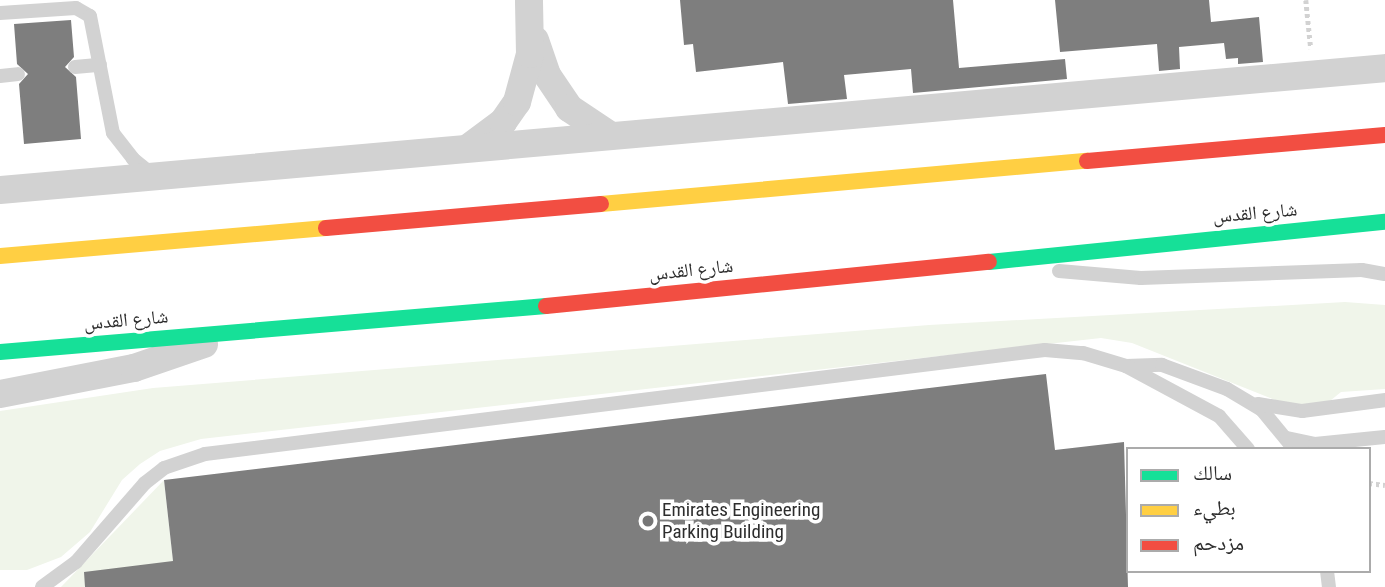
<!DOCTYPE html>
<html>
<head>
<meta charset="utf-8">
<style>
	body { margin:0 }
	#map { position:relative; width:1385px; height:587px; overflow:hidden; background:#fff; font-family:"Roboto Condensed","Noto Naskh Arabic",sans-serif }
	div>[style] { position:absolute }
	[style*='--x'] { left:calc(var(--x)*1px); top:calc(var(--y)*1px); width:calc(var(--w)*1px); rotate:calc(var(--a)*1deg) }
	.green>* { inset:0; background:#f0f5ea }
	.building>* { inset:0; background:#7e7e7e }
	.path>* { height:4.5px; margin-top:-2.25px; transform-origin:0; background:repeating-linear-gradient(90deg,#d2d2d2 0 3.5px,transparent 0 7px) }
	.lane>* { height:14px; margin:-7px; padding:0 7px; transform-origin:7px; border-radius:7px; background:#d2d2d2 }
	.street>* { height:28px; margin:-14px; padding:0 14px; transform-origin:14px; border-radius:14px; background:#d2d2d2 }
	.fast>* { height:16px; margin:-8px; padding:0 8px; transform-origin:8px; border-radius:8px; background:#16e098 }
	.slow>* { height:16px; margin:-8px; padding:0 8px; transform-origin:8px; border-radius:8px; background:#ffcf43 }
	.jam>* { height:16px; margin:-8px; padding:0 8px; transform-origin:8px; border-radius:8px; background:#f24e42 }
	.dots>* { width:19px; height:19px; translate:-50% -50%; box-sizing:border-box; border:4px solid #fff; border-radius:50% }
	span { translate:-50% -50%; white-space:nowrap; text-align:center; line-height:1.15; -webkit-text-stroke:7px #fff; paint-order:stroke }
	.street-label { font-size:19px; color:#2d2d2d }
	.poi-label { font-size:19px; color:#2d2d2d }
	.left { translate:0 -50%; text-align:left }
	.legend { position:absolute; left:1126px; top:447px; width:245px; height:126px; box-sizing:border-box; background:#fff; border:2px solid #ababab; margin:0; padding:9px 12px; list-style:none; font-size:21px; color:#2d2d2d }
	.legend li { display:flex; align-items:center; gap:14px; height:35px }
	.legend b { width:35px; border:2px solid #ababab }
</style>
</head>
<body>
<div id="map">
	<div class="green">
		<div style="clip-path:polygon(1345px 302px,1385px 305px,1385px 389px,1341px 392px,1325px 405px,1285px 404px,1132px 343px,1101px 338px,201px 439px,160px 451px,140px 464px,122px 480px,90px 532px,61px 557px,27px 570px,0 570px,0 411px,153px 388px,929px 325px)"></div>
		<div style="clip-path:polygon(164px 480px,173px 561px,106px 587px,61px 587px)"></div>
	</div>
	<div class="building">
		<div style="clip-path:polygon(680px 0,953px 0,959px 68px,1065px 59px,1067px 79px,913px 93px,911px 69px,844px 75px,847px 99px,788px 104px,783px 62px,696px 72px,693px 44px,684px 45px)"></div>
		<div style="clip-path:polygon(1055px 0,1209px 0,1211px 22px,1259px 17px,1263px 62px,1238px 64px,1238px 58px,1226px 59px,1224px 43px,1179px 47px,1180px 69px,1159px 71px,1157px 44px,1060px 52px)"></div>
		<div style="clip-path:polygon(71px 20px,74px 57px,65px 67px,76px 77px,81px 139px,24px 144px,19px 84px,28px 74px,17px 64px,14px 24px)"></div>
		<div style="clip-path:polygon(1046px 374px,1055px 450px,1124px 442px,1128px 587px,85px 587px,84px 572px,173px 561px,164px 480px)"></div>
	</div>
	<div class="path">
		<div style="--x:1306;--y:0;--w:49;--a:84.2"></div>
		<div style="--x:1369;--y:483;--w:16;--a:7"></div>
	</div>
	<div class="lane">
		<div style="--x:0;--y:13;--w:76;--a:-3.8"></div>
		<div style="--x:76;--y:8;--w:16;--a:30"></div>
		<div style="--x:90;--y:16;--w:119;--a:78.9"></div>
		<div style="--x:113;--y:133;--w:33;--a:52"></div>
		<div style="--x:133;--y:159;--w:27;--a:39"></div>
		<div style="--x:75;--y:67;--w:25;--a:-5"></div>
		<div style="--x:0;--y:76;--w:18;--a:-6"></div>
		<div style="--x:1059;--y:271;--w:82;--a:4.9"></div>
		<div style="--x:1141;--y:278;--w:221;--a:-2.1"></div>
		<div style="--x:1362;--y:270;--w:23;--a:10"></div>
		<div style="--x:1126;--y:366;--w:36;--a:-2"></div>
		<div style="--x:1162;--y:365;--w:69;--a:20.3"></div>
		<div style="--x:1227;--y:389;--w:41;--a:31"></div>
		<div style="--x:1262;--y:410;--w:50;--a:50.6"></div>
		<div style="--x:1258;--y:404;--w:45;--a:9"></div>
		<div style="--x:1302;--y:411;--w:84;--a:-7.5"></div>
		<div style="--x:1287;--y:438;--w:29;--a:12"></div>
		<div style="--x:1315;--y:444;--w:70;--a:-5.7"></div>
		<div style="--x:1327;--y:571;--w:16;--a:83"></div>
		<div style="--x:42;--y:587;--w:42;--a:-36.3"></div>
		<div style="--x:76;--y:562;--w:105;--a:-48.9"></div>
		<div style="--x:145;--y:483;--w:24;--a:-38"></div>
		<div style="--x:164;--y:468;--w:43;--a:-18.9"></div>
		<div style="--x:205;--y:454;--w:846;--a:-7.06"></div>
		<div style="--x:1045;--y:350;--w:38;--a:5"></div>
		<div style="--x:1083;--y:353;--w:45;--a:16.8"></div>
		<div style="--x:1126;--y:366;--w:106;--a:28.3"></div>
		<div style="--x:1219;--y:416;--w:44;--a:48.7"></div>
	</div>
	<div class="street">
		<div style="--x:535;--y:40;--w:37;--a:71"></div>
		<div style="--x:547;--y:75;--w:40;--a:56"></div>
		<div style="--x:569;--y:108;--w:50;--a:33.7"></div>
		<div style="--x:468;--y:148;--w:44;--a:-36.6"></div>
		<div style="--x:503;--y:122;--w:24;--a:-55"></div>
		<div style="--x:517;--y:102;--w:50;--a:-74.8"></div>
		<div style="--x:530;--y:54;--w:54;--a:-91.1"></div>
		<div style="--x:0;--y:190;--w:1390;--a:-5.03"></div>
		<div style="--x:0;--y:394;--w:136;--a:-11"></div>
		<div style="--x:134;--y:368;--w:74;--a:-18.9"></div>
	</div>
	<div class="fast">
		<div style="--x:989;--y:262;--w:398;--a:-5.8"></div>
		<div style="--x:0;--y:352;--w:548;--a:-4.82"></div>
	</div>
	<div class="slow">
		<div style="--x:601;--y:204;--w:488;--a:-5.1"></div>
		<div style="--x:0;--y:256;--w:327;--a:-4.9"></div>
	</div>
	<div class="jam">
		<div style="--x:1087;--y:161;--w:299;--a:-5"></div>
		<div style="--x:326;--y:228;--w:276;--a:-5"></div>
		<div style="--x:546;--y:306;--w:445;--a:-5.7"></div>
	</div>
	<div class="dots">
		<div style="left:648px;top:521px;background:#767676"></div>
	</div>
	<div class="street-label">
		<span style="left:1255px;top:213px;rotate:-5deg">شارع القدس</span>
		<span style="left:691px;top:270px;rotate:-6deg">شارع القدس</span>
		<span style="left:126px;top:320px;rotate:-5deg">شارع القدس</span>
	</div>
	<div class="poi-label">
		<span class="left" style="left:662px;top:521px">Emirates Engineering<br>Parking Building</span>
	</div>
	<ul class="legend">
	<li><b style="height:9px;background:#16e098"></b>سالك</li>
	<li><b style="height:9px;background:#ffcf43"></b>بطيء</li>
	<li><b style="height:9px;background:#f24e42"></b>مزدحم</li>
	</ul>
</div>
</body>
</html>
